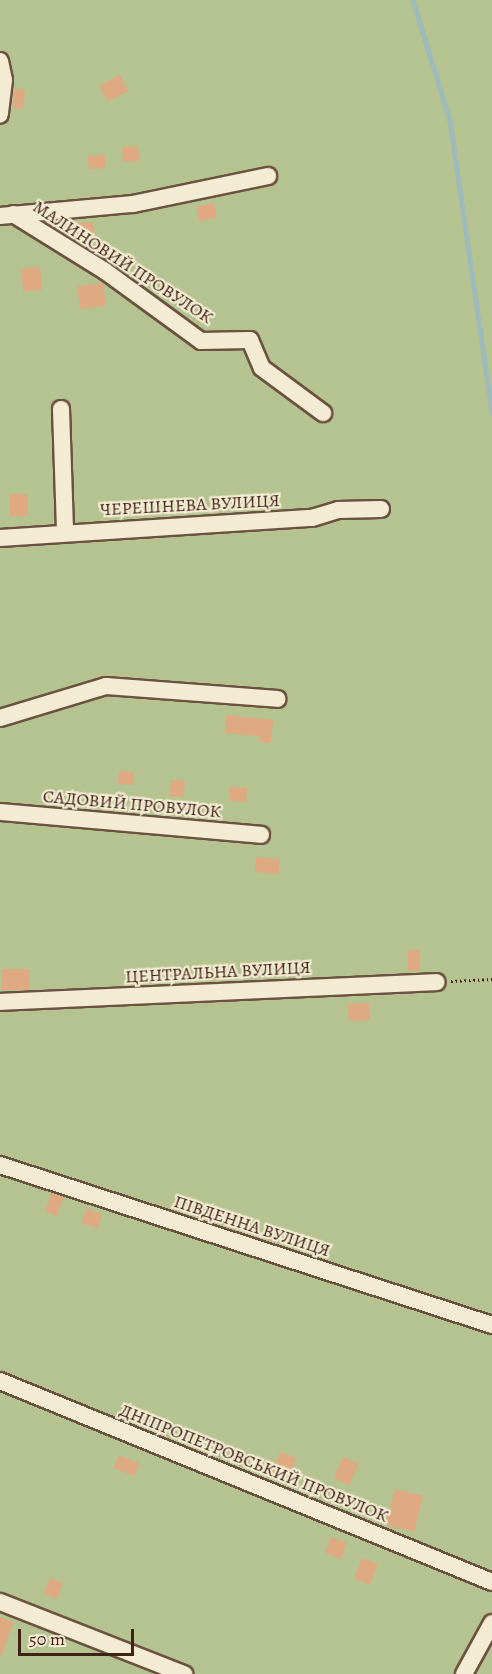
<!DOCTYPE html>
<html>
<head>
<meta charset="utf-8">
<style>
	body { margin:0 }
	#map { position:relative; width:492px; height:1674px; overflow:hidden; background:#ece0b9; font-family:Alegreya,serif }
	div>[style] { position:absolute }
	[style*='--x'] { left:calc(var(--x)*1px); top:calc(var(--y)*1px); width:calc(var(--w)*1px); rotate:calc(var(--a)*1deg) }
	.green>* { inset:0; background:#b5c391; transform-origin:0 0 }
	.stream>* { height:4.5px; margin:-2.25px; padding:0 2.25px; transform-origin:2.25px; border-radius:2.25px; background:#9ebabb }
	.building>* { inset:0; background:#dfa981; transform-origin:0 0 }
	.path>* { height:3px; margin-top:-1.5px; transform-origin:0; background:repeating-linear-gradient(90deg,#402116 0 1.5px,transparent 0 4.5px) }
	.roads { filter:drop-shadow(2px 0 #6b513f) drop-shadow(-2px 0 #6b513f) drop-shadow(0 2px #6b513f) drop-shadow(0 -2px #6b513f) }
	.minor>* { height:16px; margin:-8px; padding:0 8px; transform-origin:8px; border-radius:8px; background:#f3ebd2 }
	span { translate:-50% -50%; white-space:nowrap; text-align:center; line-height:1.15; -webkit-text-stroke:4.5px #f3ebd2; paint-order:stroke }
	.street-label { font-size:18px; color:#402116 }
	.scale { position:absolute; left:18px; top:1629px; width:116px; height:27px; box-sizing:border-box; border:3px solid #402116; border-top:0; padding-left:8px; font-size:18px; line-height:21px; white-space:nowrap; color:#402116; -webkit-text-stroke:4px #f3ebd2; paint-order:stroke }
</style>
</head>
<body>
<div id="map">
	<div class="green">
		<div style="left:0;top:0;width:492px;height:1674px"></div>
	</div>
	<div class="stream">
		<div style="--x:413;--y:0;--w:126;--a:72.9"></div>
		<div style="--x:450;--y:120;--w:296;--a:81.8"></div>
	</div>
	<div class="building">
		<div style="left:120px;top:75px;width:18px;height:23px;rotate:63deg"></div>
		<div style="left:14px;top:89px;width:11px;height:19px;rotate:5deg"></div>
		<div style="left:138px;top:146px;width:15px;height:16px;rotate:86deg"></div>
		<div style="left:105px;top:155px;width:13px;height:17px;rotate:86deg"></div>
		<div style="left:214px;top:203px;width:15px;height:18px;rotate:79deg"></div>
		<div style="left:93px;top:222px;width:13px;height:17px;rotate:86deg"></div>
		<div style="left:40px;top:267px;width:23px;height:19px;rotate:85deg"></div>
		<div style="left:103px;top:283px;width:23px;height:26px;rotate:83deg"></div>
		<div style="left:10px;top:494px;width:18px;height:22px"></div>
		<div style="clip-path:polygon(226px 715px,273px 720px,271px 743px,260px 742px,260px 736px,225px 733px)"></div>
		<div style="left:119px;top:771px;width:15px;height:13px;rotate:4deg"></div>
		<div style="left:171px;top:780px;width:14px;height:16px;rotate:4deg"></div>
		<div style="left:230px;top:787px;width:17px;height:14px;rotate:3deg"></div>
		<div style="left:256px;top:857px;width:24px;height:15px;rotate:5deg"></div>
		<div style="left:408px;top:950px;width:12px;height:21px"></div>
		<div style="left:29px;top:969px;width:21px;height:27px;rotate:90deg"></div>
		<div style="left:369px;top:1003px;width:17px;height:21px;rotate:87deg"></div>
		<div style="left:51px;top:1193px;width:13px;height:20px;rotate:18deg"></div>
		<div style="left:86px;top:1209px;width:17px;height:15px;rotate:17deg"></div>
		<div style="left:280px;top:1452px;width:17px;height:22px;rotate:21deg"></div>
		<div style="left:119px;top:1455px;width:22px;height:14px;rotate:22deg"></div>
		<div style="left:343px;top:1457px;width:17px;height:23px;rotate:24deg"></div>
		<div style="left:395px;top:1489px;width:29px;height:37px;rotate:14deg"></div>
		<div style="left:331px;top:1537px;width:17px;height:17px;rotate:21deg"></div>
		<div style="left:362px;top:1558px;width:17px;height:22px;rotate:21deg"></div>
		<div style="left:50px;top:1578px;width:14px;height:17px;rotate:21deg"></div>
		<div style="clip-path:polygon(0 1617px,14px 1622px,1px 1657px,0 1656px)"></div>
	</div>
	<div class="path">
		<div style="--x:451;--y:981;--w:41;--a:-2.8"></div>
	</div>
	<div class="roads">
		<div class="minor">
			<div style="--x:0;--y:61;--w:19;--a:78"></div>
			<div style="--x:4;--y:80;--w:35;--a:97"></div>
			<div style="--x:13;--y:214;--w:108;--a:31.8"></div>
			<div style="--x:105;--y:271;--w:119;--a:36.1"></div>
			<div style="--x:201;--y:341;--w:49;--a:-1.2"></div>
			<div style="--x:250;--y:340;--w:30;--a:67"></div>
			<div style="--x:262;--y:368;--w:76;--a:36.4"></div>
			<div style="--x:0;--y:216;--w:134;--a:-5.2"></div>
			<div style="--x:133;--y:204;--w:138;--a:-11.7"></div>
			<div style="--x:61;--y:409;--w:122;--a:88.1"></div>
			<div style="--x:0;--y:538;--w:313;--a:-3.7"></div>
			<div style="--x:312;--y:518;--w:27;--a:-17"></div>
			<div style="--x:338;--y:510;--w:43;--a:-1.3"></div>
			<div style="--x:0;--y:718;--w:111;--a:-16.8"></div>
			<div style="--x:106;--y:686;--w:172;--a:4.3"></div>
			<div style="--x:0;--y:812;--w:262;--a:5"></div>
			<div style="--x:0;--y:1002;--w:437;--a:-2.6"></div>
			<div style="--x:0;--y:1165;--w:517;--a:18.01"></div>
			<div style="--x:0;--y:1381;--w:531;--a:22.22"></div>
			<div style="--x:0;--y:1602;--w:198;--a:21.4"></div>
			<div style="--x:464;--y:1674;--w:58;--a:-61.2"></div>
		</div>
	</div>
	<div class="street-label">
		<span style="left:123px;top:262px;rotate:33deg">МАЛИНОВИЙ ПРОВУЛОК</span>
		<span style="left:190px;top:505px;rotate:-3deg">ЧЕРЕШНЕВА ВУЛИЦЯ</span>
		<span style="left:132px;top:804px;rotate:5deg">САДОВИЙ ПРОВУЛОК</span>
		<span style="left:218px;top:972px;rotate:-3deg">ЦЕНТРАЛЬНА ВУЛИЦЯ</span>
		<span style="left:252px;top:1226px;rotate:18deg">ПІВДЕННА ВУЛИЦЯ</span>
		<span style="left:254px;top:1463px;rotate:22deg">ДНІПРОПЕТРОВСЬКИЙ ПРОВУЛОК</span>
	</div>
	<div class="scale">50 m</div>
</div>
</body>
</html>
